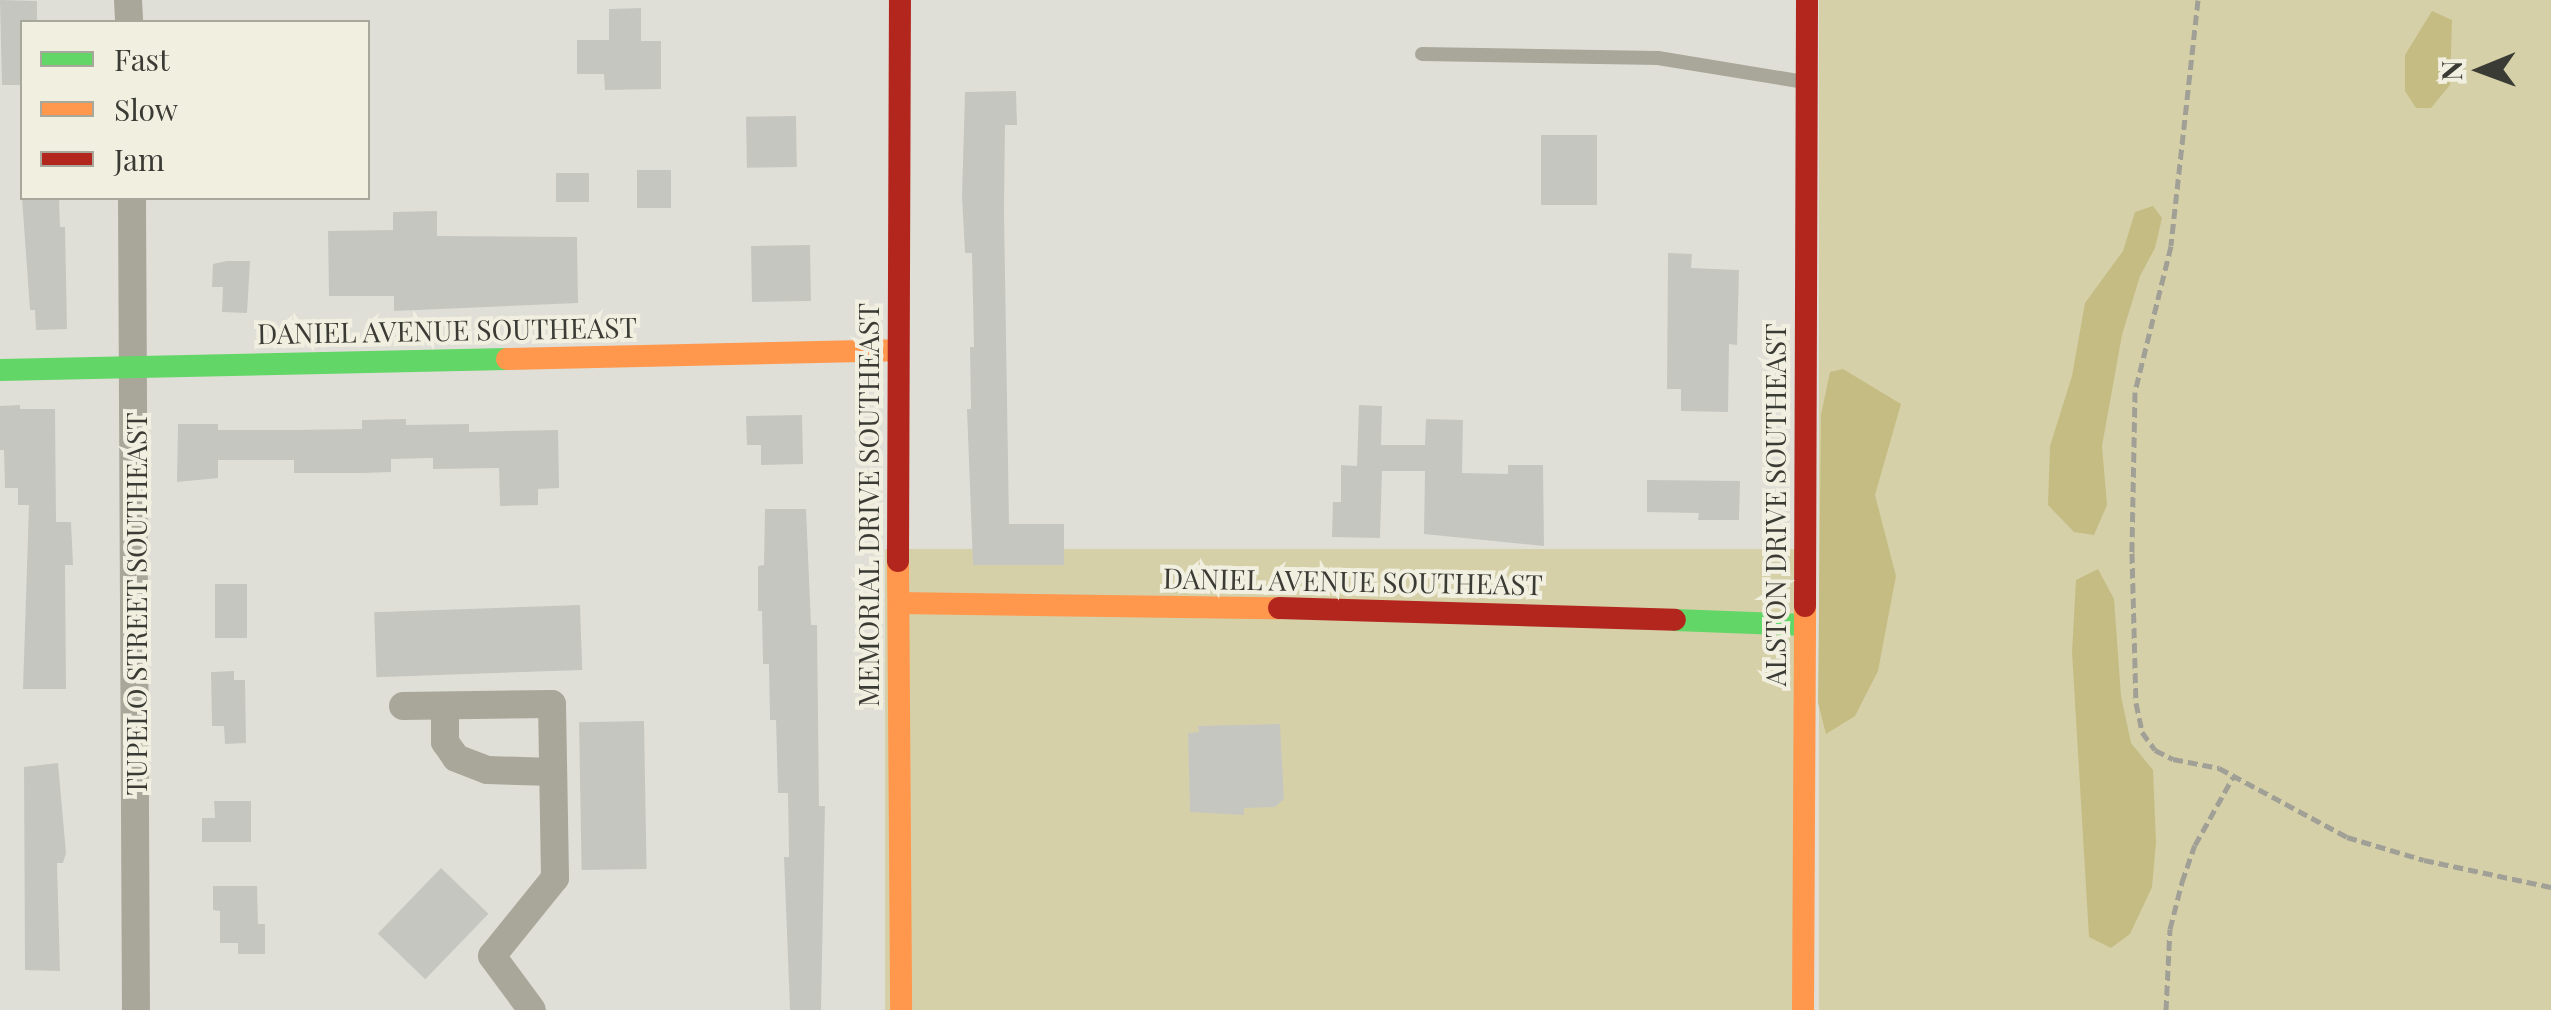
<!DOCTYPE html>
<html>
<head>
<meta charset="utf-8">
<style>
	body { margin:0 }
	#map { position:relative; width:2551px; height:1010px; overflow:hidden; background:#e0dfd7; font-family:"Playfair Display",serif }
	div>[style] { position:absolute }
	[style*='--x'] { left:calc(var(--x)*1px); top:calc(var(--y)*1px); width:calc(var(--w)*1px); rotate:calc(var(--a)*1deg) }
	.green>* { inset:0; background:#d6d0a9; transform-origin:0 0 }
	.forest>* { inset:0; background:#c5bc83 }
	.building>* { inset:0; background:#c6c6c0; transform-origin:0 0 }
	.path>* { height:5px; margin-top:-2.5px; transform-origin:0; background:repeating-linear-gradient(90deg,#a1a096 0 10px,transparent 0 15px) }
	.lane>* { height:14px; margin:-7px; padding:0 7px; transform-origin:7px; border-radius:7px; background:#a9a79a }
	.street>* { height:28px; margin:-14px; padding:0 14px; transform-origin:14px; border-radius:14px; background:#a9a79a }
	.fast>* { height:22px; margin:-11px; padding:0 11px; transform-origin:11px; border-radius:11px; background:#63d668 }
	.slow>* { height:22px; margin:-11px; padding:0 11px; transform-origin:11px; border-radius:11px; background:#ff974d }
	.jam>* { height:22px; margin:-11px; padding:0 11px; transform-origin:11px; border-radius:11px; background:#b3261e }
	span { translate:-50% -50%; white-space:nowrap; text-align:center; line-height:1.15; -webkit-text-stroke:8px #f1efe0; paint-order:stroke }
	.street-label { font-size:28px; color:#3b3b35 }
	.legend { position:absolute; left:20px; top:20px; width:350px; height:180px; box-sizing:border-box; background:#f1efe0; border:2px solid #a8a79c; margin:0; padding:12px 18px; list-style:none; font-size:30px; color:#3b3b35 }
	.legend li { display:flex; align-items:center; gap:20px; height:50px }
	.legend b { width:50px; border:2px solid #a8a79c }
	.north { position:absolute; left:2431px; top:20px; width:100px; height:100px; -webkit-text-stroke:8px #f1efe0; paint-order:stroke; rotate:269deg; font-size:28px; font-weight:700; line-height:40px; text-align:center; color:#3b3b35 }
	.north::after { content:''; display:block; margin:auto; width:35px; height:45px; background:#3b3b35; clip-path:polygon(50% 0,100% 100%,50% 72%,0 100%) }
</style>
</head>
<body>
<div id="map">
	<div class="green">
		<div style="left:1819px;top:0;width:732px;height:1010px"></div>
		<div style="left:885px;top:549px;width:923px;height:461px"></div>
	</div>
	<div class="forest">
		<div style="clip-path:polygon(2432px 11px,2452px 20px,2450px 85px,2431px 108px,2416px 108px,2405px 91px,2405px 55px)"></div>
		<div style="clip-path:polygon(2153px 206px,2162px 218px,2155px 248px,2140px 276px,2122px 335px,2102px 446px,2107px 505px,2094px 535px,2074px 532px,2048px 505px,2050px 446px,2072px 376px,2085px 303px,2123px 251px,2135px 212px)"></div>
		<div style="clip-path:polygon(1843px 369px,1901px 404px,1875px 495px,1896px 576px,1878px 671px,1855px 716px,1826px 734px,1818px 703px,1821px 415px,1830px 372px)"></div>
		<div style="clip-path:polygon(2098px 569px,2114px 599px,2121px 696px,2131px 743px,2153px 770px,2156px 842px,2152px 887px,2130px 934px,2111px 948px,2089px 937px,2072px 652px,2076px 580px)"></div>
	</div>
	<div class="building">
		<div style="clip-path:polygon(0 0,37px 1px,37px 22px,22px 22px,22px 85px,2px 85px)"></div>
		<div style="clip-path:polygon(641px 8px,641px 41px,661px 41px,661px 89px,605px 90px,604px 74px,577px 74px,577px 40px,609px 40px,609px 9px)"></div>
		<div style="clip-path:polygon(1016px 91px,1017px 125px,1005px 125px,1004px 210px,1009px 524px,1064px 524px,1064px 565px,973px 565px,967px 409px,971px 409px,970px 347px,974px 347px,972px 253px,965px 253px,962px 196px,965px 92px)"></div>
		<div style="left:796px;top:116px;width:51px;height:50px;rotate:89deg"></div>
		<div style="left:1597px;top:135px;width:70px;height:56px;rotate:90deg"></div>
		<div style="left:637px;top:170px;width:34px;height:38px"></div>
		<div style="left:556px;top:173px;width:33px;height:29px"></div>
		<div style="clip-path:polygon(22px 198px,59px 198px,60px 227px,65px 227px,67px 329px,36px 330px,35px 310px,30px 310px)"></div>
		<div style="clip-path:polygon(437px 211px,437px 236px,577px 237px,578px 303px,394px 311px,394px 296px,329px 296px,328px 231px,393px 230px,393px 212px)"></div>
		<div style="left:810px;top:245px;width:56px;height:59px;rotate:89deg"></div>
		<div style="clip-path:polygon(1668px 253px,1692px 254px,1691px 268px,1739px 270px,1737px 345px,1729px 344px,1728px 412px,1681px 411px,1681px 389px,1667px 389px)"></div>
		<div style="clip-path:polygon(227px 261px,250px 261px,247px 313px,222px 312px,223px 287px,212px 287px,213px 264px)"></div>
		<div style="clip-path:polygon(20px 405px,20px 409px,55px 409px,56px 522px,71px 522px,73px 565px,65px 565px,66px 689px,23px 689px,29px 505px,18px 505px,18px 488px,5px 488px,4px 450px,0 450px,0 406px)"></div>
		<div style="clip-path:polygon(1359px 405px,1382px 406px,1381px 445px,1425px 445px,1426px 419px,1463px 420px,1462px 473px,1508px 474px,1508px 465px,1543px 465px,1544px 546px,1424px 534px,1425px 471px,1382px 471px,1380px 538px,1332px 537px,1333px 502px,1341px 502px,1341px 465px,1357px 466px)"></div>
		<div style="clip-path:polygon(802px 415px,803px 464px,761px 465px,761px 445px,747px 445px,746px 416px)"></div>
		<div style="clip-path:polygon(406px 419px,406px 425px,469px 424px,469px 432px,558px 430px,559px 488px,538px 489px,538px 505px,500px 506px,499px 468px,433px 469px,433px 458px,391px 459px,391px 472px,363px 473px,294px 473px,294px 460px,218px 460px,218px 478px,177px 482px,178px 424px,218px 424px,218px 430px,294px 430px,362px 429px,362px 420px)"></div>
		<div style="clip-path:polygon(1647px 480px,1740px 481px,1739px 520px,1698px 520px,1699px 513px,1647px 512px)"></div>
		<div style="clip-path:polygon(765px 509px,806px 509px,811px 625px,817px 625px,819px 806px,825px 806px,821px 1010px,790px 1010px,784px 857px,789px 857px,788px 793px,778px 793px,776px 720px,770px 720px,769px 664px,763px 664px,762px 611px,758px 611px,758px 566px,764px 565px)"></div>
		<div style="left:215px;top:584px;width:32px;height:54px"></div>
		<div style="left:580px;top:605px;width:65px;height:206px;rotate:88deg"></div>
		<div style="clip-path:polygon(234px 671px,234px 680px,245px 680px,246px 743px,225px 744px,224px 726px,212px 726px,211px 672px)"></div>
		<div style="left:644px;top:721px;width:148px;height:65px;rotate:89deg"></div>
		<div style="clip-path:polygon(1280px 724px,1284px 799px,1275px 807px,1244px 808px,1244px 815px,1190px 812px,1188px 733px,1199px 732px,1198px 726px)"></div>
		<div style="clip-path:polygon(58px 763px,66px 853px,63px 863px,57px 863px,60px 971px,25px 970px,24px 767px)"></div>
		<div style="clip-path:polygon(214px 801px,251px 801px,251px 842px,202px 842px,202px 818px,215px 818px)"></div>
		<div style="left:441px;top:868px;width:66px;height:91px;rotate:44deg"></div>
		<div style="clip-path:polygon(213px 886px,257px 886px,258px 924px,265px 924px,265px 954px,238px 954px,238px 943px,220px 943px,220px 911px,213px 910px)"></div>
	</div>
	<div class="path">
		<div style="--x:2198;--y:0;--w:247;--a:96.3"></div>
		<div style="--x:2171;--y:246;--w:150;--a:103.9"></div>
		<div style="--x:2135;--y:392;--w:161;--a:91.1"></div>
		<div style="--x:2132;--y:553;--w:150;--a:88.5"></div>
		<div style="--x:2136;--y:703;--w:30;--a:78"></div>
		<div style="--x:2142;--y:732;--w:22;--a:54"></div>
		<div style="--x:2155;--y:750;--w:20;--a:27"></div>
		<div style="--x:2173;--y:759;--w:47;--a:11.1"></div>
		<div style="--x:2219;--y:768;--w:145;--a:28.3"></div>
		<div style="--x:2347;--y:837;--w:80;--a:16.6"></div>
		<div style="--x:2424;--y:860;--w:130;--a:12"></div>
		<div style="--x:2166;--y:1010;--w:81;--a:-87.2"></div>
		<div style="--x:2170;--y:929;--w:49;--a:-75.7"></div>
		<div style="--x:2182;--y:882;--w:39;--a:-71"></div>
		<div style="--x:2195;--y:845;--w:78;--a:-60.8"></div>
	</div>
	<div class="lane">
		<div style="--x:1422;--y:54;--w:236;--a:1"></div>
		<div style="--x:1658;--y:58;--w:149;--a:9.3"></div>
	</div>
	<div class="street">
		<div style="--x:128;--y:0;--w:22;--a:87"></div>
		<div style="--x:132;--y:198;--w:812;--a:89.72"></div>
		<div style="--x:403;--y:706;--w:149;--a:-0.8"></div>
		<div style="--x:552;--y:704;--w:174;--a:89"></div>
		<div style="--x:555;--y:878;--w:100;--a:128.9"></div>
		<div style="--x:492;--y:956;--w:67;--a:53.5"></div>
		<div style="--x:445;--y:706;--w:36;--a:90"></div>
		<div style="--x:445;--y:742;--w:19;--a:55"></div>
		<div style="--x:456;--y:758;--w:33;--a:21"></div>
		<div style="--x:487;--y:770;--w:66;--a:1.7"></div>
	</div>
	<div class="fast">
		<div style="--x:0;--y:370;--w:507;--a:-1.24"></div>
		<div style="--x:1675;--y:620;--w:130;--a:2.2"></div>
	</div>
	<div class="slow">
		<div style="--x:507;--y:359;--w:389;--a:-1.3"></div>
		<div style="--x:898;--y:561;--w:449;--a:89.6"></div>
		<div style="--x:899;--y:603;--w:380;--a:0.8"></div>
		<div style="--x:1803;--y:1010;--w:404;--a:-89.7"></div>
	</div>
	<div class="jam">
		<div style="--x:898;--y:561;--w:561;--a:-89.8"></div>
		<div style="--x:1805;--y:606;--w:606;--a:-89.81"></div>
		<div style="--x:1279;--y:608;--w:396;--a:1.7"></div>
	</div>
	<div class="street-label">
		<span style="left:447px;top:330px;rotate:-1deg">DANIEL AVENUE SOUTHEAST</span>
		<span style="left:868px;top:505px;rotate:-90deg">MEMORIAL DRIVE SOUTHEAST</span>
		<span style="left:1775px;top:505px;rotate:-90deg">ALSTON DRIVE SOUTHEAST</span>
		<span style="left:1353px;top:581px;rotate:1deg">DANIEL AVENUE SOUTHEAST</span>
		<span style="left:136px;top:604px;rotate:-90deg">TUPELO STREET SOUTHEAST</span>
	</div>
	<ul class="legend">
	<li><b style="height:12px;background:#63d668"></b>Fast</li>
	<li><b style="height:12px;background:#ff974d"></b>Slow</li>
	<li><b style="height:12px;background:#b3261e"></b>Jam</li>
	</ul>
	<div class="north">N</div>
</div>
</body>
</html>
